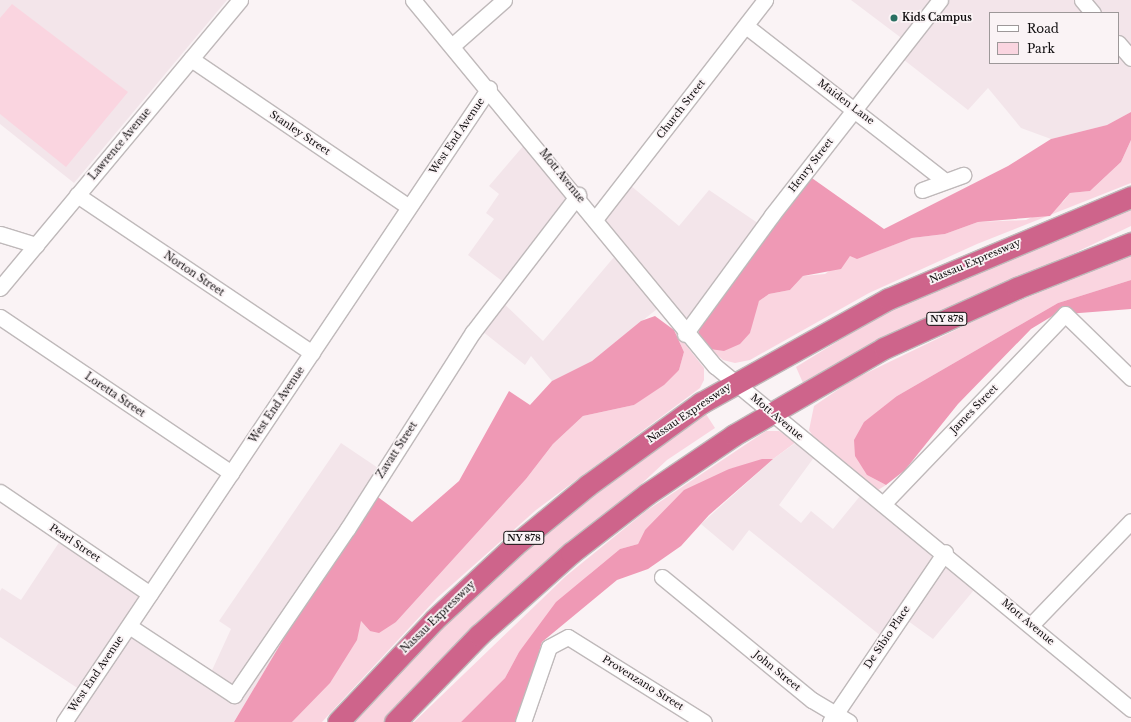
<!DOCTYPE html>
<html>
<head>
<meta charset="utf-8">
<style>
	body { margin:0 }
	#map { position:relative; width:1131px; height:722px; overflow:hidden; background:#faf3f5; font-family:"Libre Baskerville",serif }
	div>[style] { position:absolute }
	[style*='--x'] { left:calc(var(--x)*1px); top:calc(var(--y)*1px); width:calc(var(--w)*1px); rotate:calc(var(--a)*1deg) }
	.built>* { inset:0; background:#f3e5ea }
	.green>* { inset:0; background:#fad5e0 }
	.forest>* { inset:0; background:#ef99b5 }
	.roads { filter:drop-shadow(1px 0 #bfb9ba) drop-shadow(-1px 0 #bfb9ba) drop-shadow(0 1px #bfb9ba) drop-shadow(0 -1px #bfb9ba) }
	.minor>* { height:15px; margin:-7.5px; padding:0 7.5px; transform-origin:7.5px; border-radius:7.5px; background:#fff }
	.highway>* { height:21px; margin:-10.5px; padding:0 10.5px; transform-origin:10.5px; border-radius:10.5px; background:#ce648b }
	.dots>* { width:11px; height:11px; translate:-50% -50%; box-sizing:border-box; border:2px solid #faf3f5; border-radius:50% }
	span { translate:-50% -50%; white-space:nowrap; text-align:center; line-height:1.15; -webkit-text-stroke:3.5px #faf3f5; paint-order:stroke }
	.shield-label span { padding:1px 3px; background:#faf3f5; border:1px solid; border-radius:3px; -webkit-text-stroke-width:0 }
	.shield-label { font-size:9px; color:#110f10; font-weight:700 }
	.poi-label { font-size:10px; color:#110f10; font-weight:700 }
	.left { translate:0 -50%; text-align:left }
	.street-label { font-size:10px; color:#110f10 }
	.legend { position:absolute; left:989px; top:12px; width:130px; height:52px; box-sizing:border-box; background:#faf3f5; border:1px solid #9d9899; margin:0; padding:5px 7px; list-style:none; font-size:12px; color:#110f10 }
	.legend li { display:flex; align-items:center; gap:8px; height:20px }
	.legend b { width:20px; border:1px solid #9d9899 }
</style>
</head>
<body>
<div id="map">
	<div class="built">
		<div style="clip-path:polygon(0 0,227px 0,74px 183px,0 124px)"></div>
		<div style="clip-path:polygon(evenodd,851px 0,1131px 0,1131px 112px,1107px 125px,1051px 139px,1021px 128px,988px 88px,968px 110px,899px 56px,908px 43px,851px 0,990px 13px,1118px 13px,1118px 63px,990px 63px,990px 13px)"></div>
		<div style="clip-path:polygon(531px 137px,578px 196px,506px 284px,468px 255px,494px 219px,486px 213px,499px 194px,489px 186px)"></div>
		<div style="clip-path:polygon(624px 180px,679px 226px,709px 190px,768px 230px,692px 338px,662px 305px,592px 361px,552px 381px,531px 356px,525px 365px,477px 327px,497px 297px,543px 341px,620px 250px,594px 217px)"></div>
		<div style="clip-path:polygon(801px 439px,818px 452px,779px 505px,801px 523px,811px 511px,833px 529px,865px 490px,979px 584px,933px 639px,897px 613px,881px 636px,749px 530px,733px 551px,701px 524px,773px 459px)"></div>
		<div style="clip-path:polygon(341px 443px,384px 472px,234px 722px,67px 722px,85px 693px,0 637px,0 591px,2px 588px,21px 600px,62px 538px,147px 596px,128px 626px,208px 679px,231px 629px,219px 621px)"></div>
	</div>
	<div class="green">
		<div style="clip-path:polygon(12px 4px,128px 92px,66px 167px,0 114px,0 18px)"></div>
		<div style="clip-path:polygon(1131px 140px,1131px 183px,977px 244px,869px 293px,750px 360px,735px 363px,723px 360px,710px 349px,750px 333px,754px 311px,759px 301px,769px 294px,790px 290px,803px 276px,825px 274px,850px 256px,864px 256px,912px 238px,945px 234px,978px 222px,1026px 220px,1063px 202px,1070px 193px,1090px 191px,1121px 162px)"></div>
		<div style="clip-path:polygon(1131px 205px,1131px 226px,803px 383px,796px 367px,900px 303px)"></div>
		<div style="clip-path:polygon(1131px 255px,1131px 280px,1058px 303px,897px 396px,867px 475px,886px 485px,878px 490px,816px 441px,809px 430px,814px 406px,852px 380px,1001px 308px)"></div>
		<div style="clip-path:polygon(674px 330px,704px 368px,704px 380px,700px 388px,536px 510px,437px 598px,322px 722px,292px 722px,361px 621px,370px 631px,396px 622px,526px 479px,553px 444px,583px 416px,634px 405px,679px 370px,684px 352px)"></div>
		<div style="clip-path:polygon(704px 411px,715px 428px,667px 460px,387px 722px,349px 722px,450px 612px,605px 480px)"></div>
		<div style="clip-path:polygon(766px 431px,779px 431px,796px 442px,773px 459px,729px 469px,645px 530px,638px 544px,620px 549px,591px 573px,519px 652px,505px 678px,461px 722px,414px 722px,566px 576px,646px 511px)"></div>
	</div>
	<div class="forest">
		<div style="clip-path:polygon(1131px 112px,1131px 140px,1121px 162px,1090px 191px,1070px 193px,1050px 216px,978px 222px,945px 234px,912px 238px,857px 259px,850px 256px,841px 269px,803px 276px,790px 290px,769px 294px,759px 301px,750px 333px,740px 344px,724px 351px,710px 349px,698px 335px,700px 327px,809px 176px,884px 229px,1008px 166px,1051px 139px,1107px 125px)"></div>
		<div style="clip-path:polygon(1131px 280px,1131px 309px,1054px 315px,1031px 329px,958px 404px,905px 470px,886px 485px,867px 475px,855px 456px,854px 440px,864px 422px,897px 396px,1058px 303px)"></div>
		<div style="clip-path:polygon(655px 316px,674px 330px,684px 352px,679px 370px,664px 385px,634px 405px,583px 416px,553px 444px,526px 479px,396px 622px,379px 633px,370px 631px,361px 621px,357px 640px,330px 683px,292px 722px,234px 722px,371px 492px,412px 522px,459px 481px,509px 391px,530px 405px,552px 381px,592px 361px,641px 321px)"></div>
		<div style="clip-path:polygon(762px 459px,773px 459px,709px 515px,681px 546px,648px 569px,617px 580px,542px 642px,519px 722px,461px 722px,505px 678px,519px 652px,556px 602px,620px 549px,638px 544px,645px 530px,684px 490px,729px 469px)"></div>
	</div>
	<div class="roads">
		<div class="minor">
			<div style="--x:413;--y:0;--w:475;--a:50.5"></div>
			<div style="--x:715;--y:366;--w:539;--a:39.51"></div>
			<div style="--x:1082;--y:0;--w:17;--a:50"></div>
			<div style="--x:746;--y:26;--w:252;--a:37.9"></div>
			<div style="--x:1118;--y:43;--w:20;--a:49"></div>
			<div style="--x:453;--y:45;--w:68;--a:-41.4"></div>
			<div style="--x:191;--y:59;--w:263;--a:34.2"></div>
			<div style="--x:922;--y:190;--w:44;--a:-20.1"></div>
			<div style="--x:77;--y:195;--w:283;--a:33.9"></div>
			<div style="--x:596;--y:218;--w:276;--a:-52.2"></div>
			<div style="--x:0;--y:234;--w:38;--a:17"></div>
			<div style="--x:0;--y:288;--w:375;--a:-50.2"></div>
			<div style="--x:0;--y:317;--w:279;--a:34"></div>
			<div style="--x:685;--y:334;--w:147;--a:-53.8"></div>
			<div style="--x:772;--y:215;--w:273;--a:-52"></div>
			<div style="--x:0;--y:492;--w:181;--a:34.2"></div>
			<div style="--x:883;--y:504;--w:263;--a:-46.2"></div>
			<div style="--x:1065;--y:314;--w:92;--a:44.1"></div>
			<div style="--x:662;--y:577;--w:194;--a:39.4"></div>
			<div style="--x:812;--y:700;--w:43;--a:30.7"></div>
			<div style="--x:1031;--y:625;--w:144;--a:-46.1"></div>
			<div style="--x:129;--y:626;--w:126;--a:33.3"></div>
			<div style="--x:234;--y:695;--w:202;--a:-55.7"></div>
			<div style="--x:348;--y:528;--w:232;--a:-57.5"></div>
			<div style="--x:473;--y:332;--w:173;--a:-52.5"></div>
			<div style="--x:64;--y:722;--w:763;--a:-56.16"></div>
			<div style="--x:523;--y:722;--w:79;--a:-70.9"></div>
			<div style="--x:549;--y:647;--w:21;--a:-28"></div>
			<div style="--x:568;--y:637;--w:160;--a:32"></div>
			<div style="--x:830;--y:722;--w:205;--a:-55.9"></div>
		</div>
		<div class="highway">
			<div style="--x:338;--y:722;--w:140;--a:-46.7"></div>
			<div style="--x:434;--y:620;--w:110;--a:-42.8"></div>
			<div style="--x:515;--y:545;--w:94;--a:-39.4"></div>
			<div style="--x:588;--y:485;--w:140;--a:-36"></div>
			<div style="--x:701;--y:403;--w:214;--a:-29.1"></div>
			<div style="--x:888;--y:299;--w:264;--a:-22.8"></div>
			<div style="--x:395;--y:722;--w:121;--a:-46"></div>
			<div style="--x:479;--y:635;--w:123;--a:-41.7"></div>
			<div style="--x:571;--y:553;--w:96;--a:-37.8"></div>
			<div style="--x:647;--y:494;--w:105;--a:-34.1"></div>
			<div style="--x:734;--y:435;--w:173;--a:-30.1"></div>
			<div style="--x:884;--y:348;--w:146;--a:-24.3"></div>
			<div style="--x:1017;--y:288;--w:123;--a:-21.5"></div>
		</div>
	</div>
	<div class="dots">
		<div style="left:894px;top:18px;background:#2a6f62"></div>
	</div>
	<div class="shield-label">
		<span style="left:947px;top:319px">NY 878</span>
		<span style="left:524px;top:538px">NY 878</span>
	</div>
	<div class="poi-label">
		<span class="left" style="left:902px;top:18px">Kids Campus</span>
	</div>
	<div class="street-label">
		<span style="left:846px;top:102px;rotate:37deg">Maiden Lane</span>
		<span style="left:681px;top:109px;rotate:-52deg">Church Street</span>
		<span style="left:300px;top:133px;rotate:34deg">Stanley Street</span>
		<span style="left:457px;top:136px;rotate:-56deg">West End Avenue</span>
		<span style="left:120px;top:144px;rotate:-50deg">Lawrence Avenue</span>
		<span style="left:811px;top:165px;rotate:-52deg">Henry Street</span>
		<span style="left:562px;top:176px;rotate:51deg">Mott Avenue</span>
		<span style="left:975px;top:261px;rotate:-23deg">Nassau Expressway</span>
		<span style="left:194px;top:274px;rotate:34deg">Norton Street</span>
		<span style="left:115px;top:395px;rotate:34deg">Loretta Street</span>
		<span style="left:277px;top:405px;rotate:-56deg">West End Avenue</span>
		<span style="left:974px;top:409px;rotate:-46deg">James Street</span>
		<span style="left:689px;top:413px;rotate:-34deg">Nassau Expressway</span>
		<span style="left:777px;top:417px;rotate:40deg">Mott Avenue</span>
		<span style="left:397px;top:450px;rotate:-57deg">Zavatt Street</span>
		<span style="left:75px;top:543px;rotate:34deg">Pearl Street</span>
		<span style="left:438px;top:617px;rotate:-44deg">Nassau Expressway</span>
		<span style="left:1028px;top:622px;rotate:40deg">Mott Avenue</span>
		<span style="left:887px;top:637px;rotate:-56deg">De Sibio Place</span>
		<span style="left:777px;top:671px;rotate:39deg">John Street</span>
		<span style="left:96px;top:674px;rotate:-56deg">West End Avenue</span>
		<span style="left:643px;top:683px;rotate:32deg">Provenzano Street</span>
	</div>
	<ul class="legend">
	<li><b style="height:5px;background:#fff"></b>Road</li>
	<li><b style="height:11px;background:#fad5e0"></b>Park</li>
	</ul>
</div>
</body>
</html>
